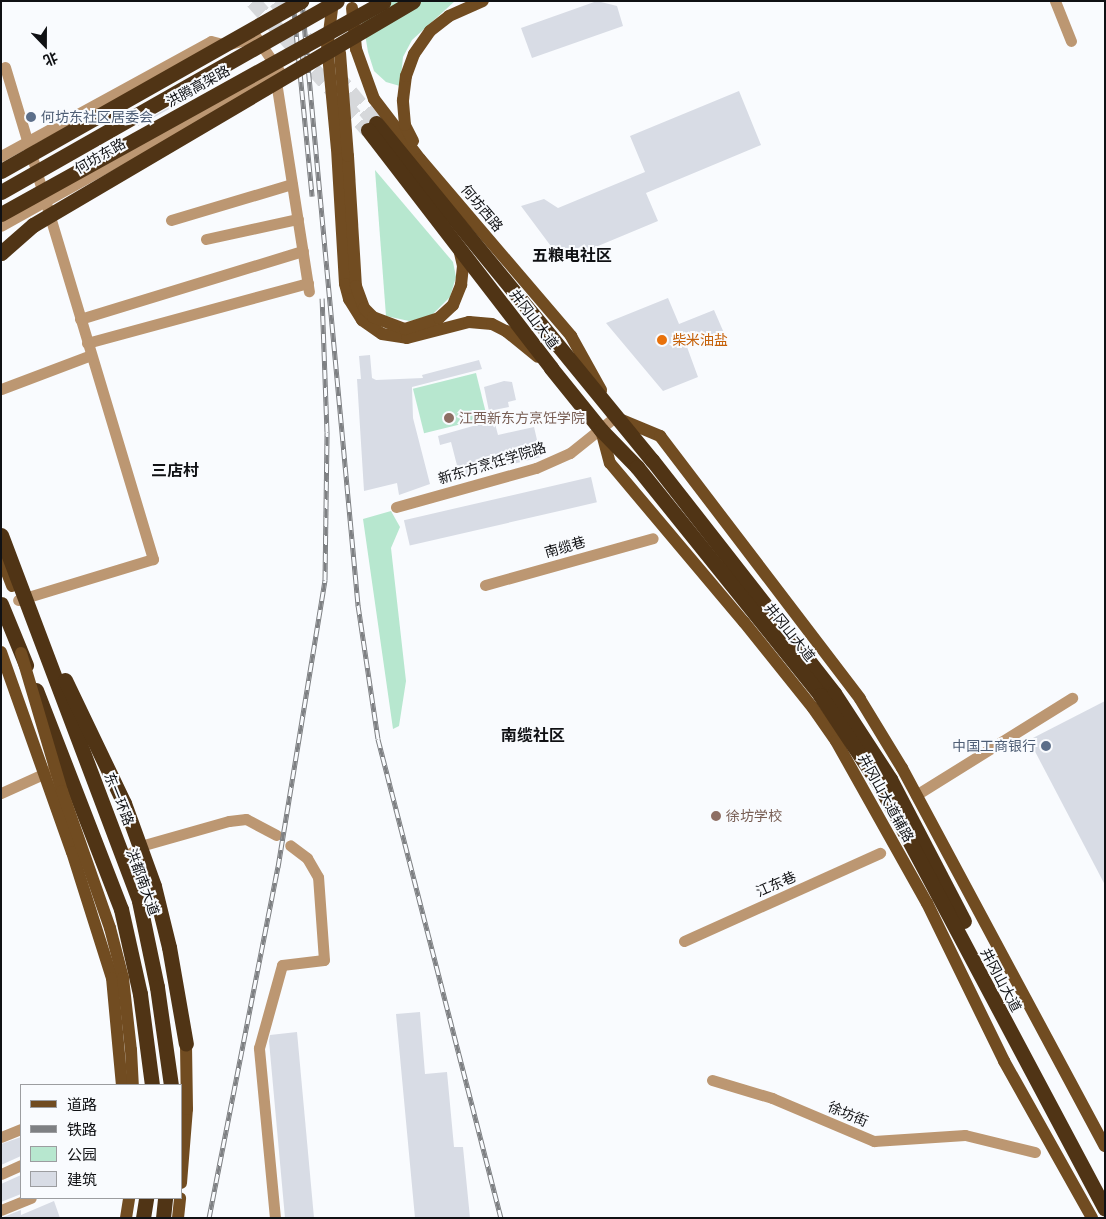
<!DOCTYPE html>
<html>
<head>
<meta charset="utf-8">
<style>
	body { margin:0 }
	#map { position:relative; width:1106px; height:1219px; overflow:hidden; background:#f9fbfe; font-family:"IBM Plex Sans","Noto Sans SC",sans-serif }
	div>[style] { position:absolute }
	[style*='--x'] { left:calc(var(--x)*1px); top:calc(var(--y)*1px); width:calc(var(--w)*1px); rotate:calc(var(--a)*1deg) }
	.green>* { inset:0; background:#b7e7cf; transform-origin:0 0 }
	.building>* { inset:0; background:#d8dce5; transform-origin:0 0 }
	.highway-tunnel>* { height:15px; margin-top:-7.5px; transform-origin:0; background:repeating-linear-gradient(90deg,#d6d8db 0 15px,transparent 0 23px) }
	.minor>* { height:11px; margin:-5.5px; padding:0 5.5px; transform-origin:5.5px; border-radius:5.5px; background:#bc9772 }
	.major>* { height:12px; margin:-6px; padding:0 6px; transform-origin:6px; border-radius:6px; background:#714c21 }
	.highway>* { height:15px; margin:-7.5px; padding:0 7.5px; transform-origin:7.5px; border-radius:7.5px; background:#503415 }
	.rail>* { height:5px; margin-top:-2.5px; transform-origin:0; background:repeating-linear-gradient(90deg,#f9fbfe 0 9px,#7e8083 0 18px); box-sizing:border-box; border-block:1px solid #7e8083 }
	.major-bridge>* { height:12px; margin:-6px; padding:0 6px; transform-origin:6px; border-radius:6px; background:#714c21 }
	.highway-bridge>* { height:15px; margin:-7.5px; padding:0 7.5px; transform-origin:7.5px; border-radius:7.5px; background:#503415 }
	.dots>* { width:14px; height:14px; translate:-50% -50%; box-sizing:border-box; border:2px solid #f9fbfe; border-radius:50% }
	span { translate:-50% -50%; white-space:nowrap; text-align:center; line-height:1.15; -webkit-text-stroke:4px #f9fbfe; paint-order:stroke }
	.street-label { font-size:14px; color:#101114 }
	.service-label { font-size:14px; color:#4e5e75 }
	.left { translate:0 -50%; text-align:left }
	.right { translate:-100% -50%; text-align:right }
	.food-label { font-size:14px; color:#c56008 }
	.education-label { font-size:14px; color:#785e54 }
	.quarter-label { font-size:16px; color:#101114; font-weight:700 }
	.frame { position:absolute; inset:0; border:2px solid #101114; pointer-events:none }
	.legend { position:absolute; left:20px; top:1084px; width:162px; height:115px; box-sizing:border-box; background:#f9fbfe; border:1px solid #9c9da0; margin:0; padding:6px 9px; list-style:none; font-size:15px; color:#101114 }
	.legend li { display:flex; align-items:center; gap:10px; height:25px }
	.legend b { width:25px; border:1px solid #9c9da0 }
	.north { position:absolute; left:20px; top:20px; width:50px; height:50px; -webkit-text-stroke:4px #f9fbfe; paint-order:stroke; rotate:158deg; font-size:14px; font-weight:700; line-height:20px; text-align:center; color:#101114 }
	.north::after { content:''; display:block; margin:auto; width:18px; height:22px; background:#101114; clip-path:polygon(50% 0,100% 100%,50% 72%,0 100%) }
</style>
</head>
<body>
<div id="map">
	<div class="green">
		<div style="clip-path:polygon(374px 1px,455px 1px,412px 40px,403px 57px,400px 86px,386px 82px,374px 71px,368px 52px,361px 10px)"></div>
		<div style="clip-path:polygon(375px 170px,453px 262px,456px 277px,450px 297px,430px 317px,409px 321px,386px 316px)"></div>
		<div style="left:476px;top:373px;width:46px;height:65px;rotate:76deg"></div>
		<div style="clip-path:polygon(391px 511px,400px 527px,391px 548px,406px 681px,399px 726px,393px 729px,363px 519px)"></div>
	</div>
	<div class="building">
		<div style="clip-path:polygon(597px 1px,617px 6px,623px 26px,532px 58px,521px 28px)"></div>
		<div style="clip-path:polygon(227px 74px,228px 77px,138px 126px,138px 125px)"></div>
		<div style="clip-path:polygon(739px 91px,761px 145px,646px 193px,658px 221px,562px 261px,521px 206px,544px 199px,558px 208px,645px 172px,630px 136px)"></div>
		<div style="clip-path:polygon(668px 298px,679px 324px,714px 310px,724px 333px,687px 347px,698px 377px,663px 391px,606px 323px)"></div>
		<div style="clip-path:polygon(370px 355px,372px 378px,376px 380px,423px 378px,422px 375px,479px 360px,482px 369px,412px 387px,413px 418px,430px 484px,399px 495px,397px 483px,364px 491px,357px 379px,361px 379px,359px 356px)"></div>
		<div style="clip-path:polygon(504px 381px,512px 382px,516px 400px,508px 402px,509px 407px,489px 411px,484px 387px)"></div>
		<div style="clip-path:polygon(494px 420px,498px 435px,534px 427px,541px 457px,460px 477px,451px 442px,440px 445px,438px 436px)"></div>
		<div style="left:591px;top:477px;width:26px;height:192px;rotate:77deg"></div>
		<div style="clip-path:polygon(1105px 701px,1105px 885px,1029px 740px)"></div>
		<div style="clip-path:polygon(420px 1012px,425px 1074px,447px 1072px,454px 1147px,463px 1147px,470px 1218px,415px 1218px,396px 1014px)"></div>
		<div style="clip-path:polygon(297px 1032px,314px 1218px,285px 1218px,269px 1041px,270px 1035px)"></div>
		<div style="clip-path:polygon(21px 1137px,21px 1156px,1px 1165px,1px 1144px)"></div>
		<div style="clip-path:polygon(21px 1175px,21px 1194px,1px 1202px,1px 1184px)"></div>
		<div style="clip-path:polygon(54px 1201px,60px 1218px,1px 1218px,21px 1210px,21px 1215px)"></div>
	</div>
	<div class="highway-tunnel">
		<div style="--x:253;--y:1;--w:173;--a:48.3"></div>
		<div style="--x:276;--y:1;--w:67;--a:51.1"></div>
		<div style="--x:336;--y:74;--w:63;--a:50.8"></div>
	</div>
	<div class="minor">
		<div style="--x:1055;--y:1;--w:43;--a:68.2"></div>
		<div style="--x:5;--y:67;--w:514;--a:73.26"></div>
		<div style="--x:153;--y:559;--w:141;--a:163.1"></div>
		<div style="--x:275;--y:75;--w:219;--a:81.1"></div>
		<div style="--x:1;--y:156;--w:239;--a:-28.7"></div>
		<div style="--x:211;--y:41;--w:16;--a:15"></div>
		<div style="--x:226;--y:45;--w:31;--a:-15"></div>
		<div style="--x:256;--y:37;--w:41;--a:55.9"></div>
		<div style="--x:279;--y:71;--w:318;--a:150.9"></div>
		<div style="--x:171;--y:220;--w:126;--a:-16.6"></div>
		<div style="--x:206;--y:239;--w:94;--a:-12.3"></div>
		<div style="--x:80;--y:319;--w:233;--a:-17"></div>
		<div style="--x:87;--y:343;--w:229;--a:-15.2"></div>
		<div style="--x:1;--y:389;--w:96;--a:-20.7"></div>
		<div style="--x:396;--y:507;--w:145;--a:-15.6"></div>
		<div style="--x:536;--y:468;--w:37;--a:-24"></div>
		<div style="--x:570;--y:453;--w:58;--a:-38.7"></div>
		<div style="--x:485;--y:585;--w:174;--a:-15.6"></div>
		<div style="--x:1;--y:793;--w:56;--a:-24.3"></div>
		<div style="--x:916;--y:795;--w:184;--a:-31.9"></div>
		<div style="--x:124;--y:857;--w:23;--a:-31"></div>
		<div style="--x:144;--y:845;--w:88;--a:-15.8"></div>
		<div style="--x:229;--y:821;--w:17;--a:-7"></div>
		<div style="--x:246;--y:819;--w:34;--a:28"></div>
		<div style="--x:684;--y:941;--w:215;--a:-24.2"></div>
		<div style="--x:712;--y:1080;--w:63;--a:16.7"></div>
		<div style="--x:772;--y:1098;--w:111;--a:22.9"></div>
		<div style="--x:874;--y:1141;--w:91;--a:-3.8"></div>
		<div style="--x:965;--y:1135;--w:72;--a:13.7"></div>
		<div style="--x:1;--y:1137;--w:22;--a:-22"></div>
		<div style="--x:1;--y:1174;--w:22;--a:-24"></div>
		<div style="--x:1;--y:1210;--w:32;--a:-22"></div>
		<div style="--x:275;--y:1218;--w:171;--a:-95.4"></div>
		<div style="--x:259;--y:1048;--w:86;--a:-74.5"></div>
		<div style="--x:282;--y:965;--w:42;--a:-6.8"></div>
		<div style="--x:324;--y:960;--w:83;--a:-94.1"></div>
		<div style="--x:318;--y:877;--w:22;--a:-120"></div>
		<div style="--x:307;--y:858;--w:21;--a:-143"></div>
	</div>
	<div class="major">
		<div style="--x:352;--y:8;--w:41;--a:84.4"></div>
		<div style="--x:356;--y:49;--w:53;--a:70.2"></div>
		<div style="--x:374;--y:99;--w:76;--a:52.5"></div>
		<div style="--x:420;--y:159;--w:233;--a:49.5"></div>
		<div style="--x:571;--y:336;--w:62;--a:60.9"></div>
		<div style="--x:328;--y:41;--w:40;--a:-82.9"></div>
		<div style="--x:413;--y:141;--w:18;--a:-117"></div>
		<div style="--x:405;--y:125;--w:25;--a:-95"></div>
		<div style="--x:403;--y:100;--w:24;--a:-83"></div>
		<div style="--x:406;--y:76;--w:23;--a:-70"></div>
		<div style="--x:414;--y:54;--w:28;--a:-55"></div>
		<div style="--x:430;--y:31;--w:24;--a:-38"></div>
		<div style="--x:449;--y:16;--w:37;--a:-24"></div>
		<div style="--x:337;--y:149;--w:135;--a:86.6"></div>
		<div style="--x:345;--y:284;--w:16;--a:75"></div>
		<div style="--x:349;--y:299;--w:25;--a:58"></div>
		<div style="--x:362;--y:320;--w:24;--a:35"></div>
		<div style="--x:382;--y:334;--w:25;--a:9"></div>
		<div style="--x:407;--y:338;--w:64;--a:-14.5"></div>
		<div style="--x:469;--y:322;--w:23;--a:5"></div>
		<div style="--x:492;--y:324;--w:16;--a:27"></div>
		<div style="--x:506;--y:331;--w:41;--a:39.1"></div>
		<div style="--x:348;--y:156;--w:130;--a:86.5"></div>
		<div style="--x:356;--y:286;--w:23;--a:70"></div>
		<div style="--x:364;--y:308;--w:13;--a:45"></div>
		<div style="--x:373;--y:317;--w:34;--a:21"></div>
		<div style="--x:405;--y:329;--w:36;--a:-18"></div>
		<div style="--x:439;--y:318;--w:19;--a:-43"></div>
		<div style="--x:453;--y:305;--w:22;--a:-68"></div>
		<div style="--x:461;--y:285;--w:19;--a:-84"></div>
		<div style="--x:463;--y:266;--w:17;--a:-103"></div>
		<div style="--x:617;--y:418;--w:47;--a:22.7"></div>
		<div style="--x:660;--y:436;--w:330;--a:52.7"></div>
		<div style="--x:860;--y:699;--w:81;--a:58.7"></div>
		<div style="--x:902;--y:768;--w:429;--a:61.8"></div>
		<div style="--x:601;--y:430;--w:34;--a:75"></div>
		<div style="--x:610;--y:463;--w:208;--a:49.9"></div>
		<div style="--x:744;--y:622;--w:110;--a:51.3"></div>
		<div style="--x:813;--y:708;--w:40;--a:55.1"></div>
		<div style="--x:836;--y:741;--w:186;--a:60.7"></div>
		<div style="--x:927;--y:903;--w:176;--a:64"></div>
		<div style="--x:1004;--y:1061;--w:180;--a:60.7"></div>
		<div style="--x:1;--y:557;--w:31;--a:69"></div>
		<div style="--x:1;--y:652;--w:212;--a:70.5"></div>
		<div style="--x:72;--y:852;--w:132;--a:72.4"></div>
		<div style="--x:112;--y:978;--w:107;--a:84.7"></div>
		<div style="--x:131;--y:1050;--w:35;--a:87"></div>
		<div style="--x:181;--y:1183;--w:74;--a:-85.4"></div>
		<div style="--x:187;--y:1109;--w:65;--a:-90.9"></div>
		<div style="--x:126;--y:1218;--w:20;--a:-81"></div>
		<div style="--x:178;--y:1218;--w:20;--a:-84"></div>
	</div>
	<div class="highway">
		<div style="--x:376;--y:123;--w:436;--a:50.7"></div>
		<div style="--x:652;--y:460;--w:296;--a:52"></div>
		<div style="--x:834;--y:693;--w:103;--a:56.9"></div>
		<div style="--x:890;--y:779;--w:160;--a:62.5"></div>
		<div style="--x:368;--y:130;--w:300;--a:52.4"></div>
		<div style="--x:551;--y:368;--w:80;--a:51.1"></div>
		<div style="--x:601;--y:430;--w:52;--a:45.8"></div>
		<div style="--x:637;--y:467;--w:292;--a:51.2"></div>
		<div style="--x:820;--y:695;--w:107;--a:56.5"></div>
		<div style="--x:879;--y:784;--w:481;--a:62"></div>
		<div style="--x:1;--y:604;--w:66;--a:67.7"></div>
		<div style="--x:36;--y:690;--w:235;--a:68.8"></div>
		<div style="--x:121;--y:909;--w:87;--a:77.4"></div>
		<div style="--x:140;--y:994;--w:92;--a:82.5"></div>
		<div style="--x:143;--y:1218;--w:20;--a:-81"></div>
		<div style="--x:163;--y:1218;--w:20;--a:-84"></div>
	</div>
	<div class="rail">
		<div style="--x:293;--y:1;--w:196;--a:84.4"></div>
		<div style="--x:302;--y:1;--w:607;--a:84.7"></div>
		<div style="--x:358;--y:605;--w:135;--a:81.5"></div>
		<div style="--x:378;--y:739;--w:495;--a:75.6"></div>
		<div style="--x:209;--y:1218;--w:358;--a:-78.9"></div>
		<div style="--x:278;--y:867;--w:291;--a:-80.7"></div>
		<div style="--x:325;--y:580;--w:148;--a:-89.2"></div>
		<div style="--x:327;--y:432;--w:134;--a:-92.1"></div>
	</div>
	<div class="major-bridge">
		<div style="--x:327;--y:44;--w:105;--a:84.6"></div>
		<div style="--x:340;--y:53;--w:103;--a:85.6"></div>
		<div style="--x:21;--y:653;--w:144;--a:73.5"></div>
		<div style="--x:62;--y:791;--w:145;--a:70.7"></div>
		<div style="--x:110;--y:928;--w:52;--a:75.4"></div>
		<div style="--x:123;--y:978;--w:72;--a:83.7"></div>
	</div>
	<div class="highway-bridge">
		<div style="--x:1;--y:171;--w:345;--a:-29.5"></div>
		<div style="--x:1;--y:192;--w:386;--a:-29.6"></div>
		<div style="--x:1;--y:214;--w:437;--a:-29"></div>
		<div style="--x:1;--y:253;--w:43;--a:-41.2"></div>
		<div style="--x:33;--y:225;--w:441;--a:-30.5"></div>
		<div style="--x:1;--y:535;--w:391;--a:69.3"></div>
		<div style="--x:139;--y:901;--w:88;--a:78.2"></div>
		<div style="--x:157;--y:987;--w:99;--a:81.9"></div>
		<div style="--x:65;--y:680;--w:136;--a:64.4"></div>
		<div style="--x:124;--y:803;--w:88;--a:70.1"></div>
		<div style="--x:154;--y:886;--w:63;--a:76.2"></div>
		<div style="--x:169;--y:947;--w:98;--a:80.1"></div>
	</div>
	<div class="dots">
		<div style="left:31px;top:117px;background:#5c6f8a"></div>
		<div style="left:662px;top:340px;background:#e8710a"></div>
		<div style="left:449px;top:418px;background:#8d6e63"></div>
		<div style="left:1046px;top:746px;background:#5c6f8a"></div>
		<div style="left:716px;top:816px;background:#8d6e63"></div>
	</div>
	<div class="street-label">
		<span style="left:198px;top:86px;rotate:-29deg">洪腾高架路</span>
		<span style="left:100px;top:156px;rotate:-30deg">何坊东路</span>
		<span style="left:482px;top:208px;rotate:50deg">何坊西路</span>
		<span style="left:534px;top:319px;rotate:53deg">井冈山大道</span>
		<span style="left:492px;top:463px;rotate:-17deg">新东方烹饪学院路</span>
		<span style="left:565px;top:547px;rotate:-16deg">南缆巷</span>
		<span style="left:790px;top:632px;rotate:51deg">井冈山大道</span>
		<span style="left:886px;top:798px;rotate:61deg">井冈山大道辅路</span>
		<span style="left:119px;top:799px;rotate:68deg">东一环路</span>
		<span style="left:143px;top:882px;rotate:70deg">洪都南大道</span>
		<span style="left:776px;top:884px;rotate:-24deg">江东巷</span>
		<span style="left:1001px;top:980px;rotate:62deg">井冈山大道</span>
		<span style="left:848px;top:1114px;rotate:23deg">徐坊街</span>
	</div>
	<div class="service-label">
		<span class="left" style="left:41px;top:117px">何坊东社区居委会</span>
		<span class="right" style="left:1036px;top:746px">中国工商银行</span>
	</div>
	<div class="food-label">
		<span class="left" style="left:672px;top:340px">柴米油盐</span>
	</div>
	<div class="education-label">
		<span class="left" style="left:459px;top:418px">江西新东方烹饪学院</span>
		<span class="left" style="left:726px;top:816px">徐坊学校</span>
	</div>
	<div class="quarter-label">
		<span style="left:572px;top:255px">五粮电社区</span>
		<span style="left:175px;top:470px">三店村</span>
		<span style="left:533px;top:735px">南缆社区</span>
	</div>
	<div class="frame"></div>
	<ul class="legend">
	<li><b style="height:6px;background:#714c21"></b>道路</li>
	<li><b style="height:6px;background:#7e8083"></b>铁路</li>
	<li><b style="height:14px;background:#b7e7cf"></b>公园</li>
	<li><b style="height:14px;background:#d8dce5"></b>建筑</li>
	</ul>
	<div class="north">北</div>
</div>
</body>
</html>
